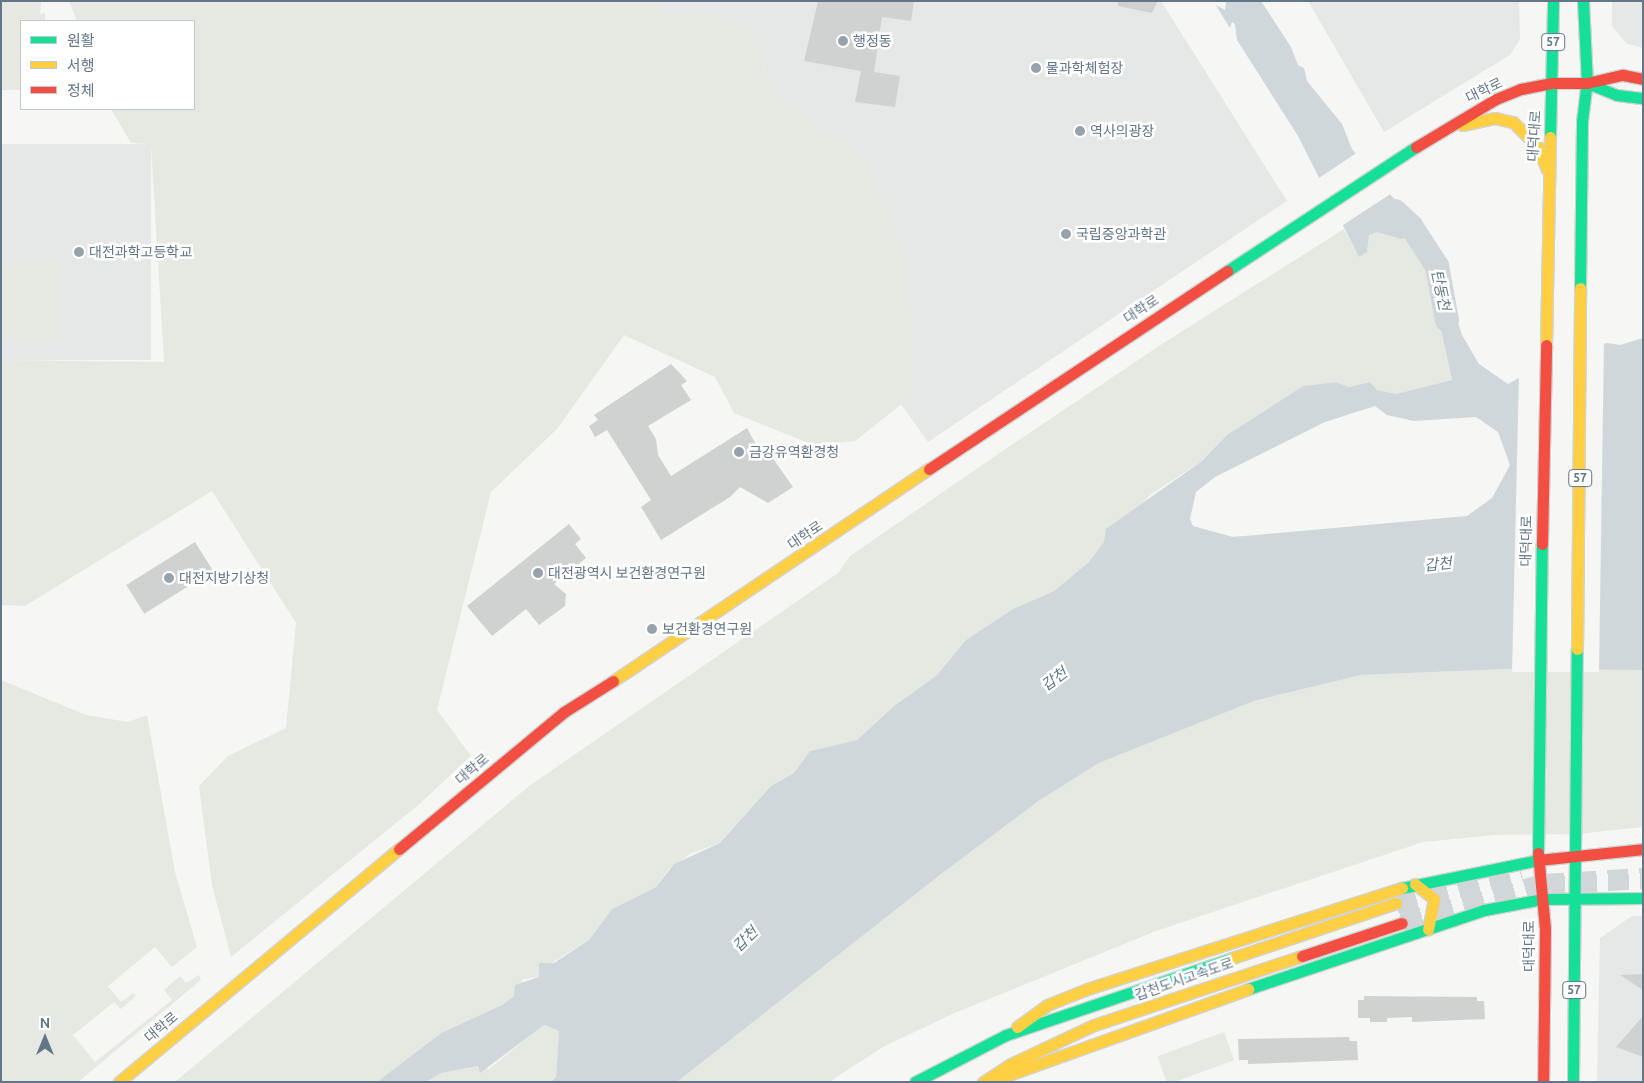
<!DOCTYPE html>
<html>
<head>
<meta charset="utf-8">
<style>
	body { margin:0 }
	#map { position:relative; width:1644px; height:1083px; overflow:hidden; background:#f6f6f4; font-family:Ubuntu,"Noto Sans KR",sans-serif }
	div>[style] { position:absolute }
	[style*='--x'] { left:calc(var(--x)*1px); top:calc(var(--y)*1px); width:calc(var(--w)*1px); rotate:calc(var(--a)*1deg) }
	.built>* { inset:0; background:#e6e8e7; transform-origin:0 0 }
	.green>* { inset:0; background:#e5e9e2; transform-origin:0 0 }
	.water>* { inset:0; background:#d0d7db }
	.pier>* { inset:0; background:#f6f6f4 }
	.river>* { height:24px; margin:-12px; padding:0 12px; transform-origin:12px; border-radius:12px; background:#d0d7db }
	.building>* { inset:0; background:#d0d2d2; transform-origin:0 0 }
	.highway-tunnel>* { height:21px; margin-top:-10.5px; transform-origin:0; background:repeating-linear-gradient(90deg,#d1d6d9 0 21px,transparent 0 32px) }
	.roads { filter:drop-shadow(1px 0 #d1d3d4) drop-shadow(-1px 0 #d1d3d4) drop-shadow(0 1px #d1d3d4) drop-shadow(0 -1px #d1d3d4) }
	.fast>* { height:11px; margin:-5.5px; padding:0 5.5px; transform-origin:5.5px; border-radius:5.5px; background:#16e098 }
	.slow>* { height:11px; margin:-5.5px; padding:0 5.5px; transform-origin:5.5px; border-radius:5.5px; background:#ffcf43 }
	.jam>* { height:11px; margin:-5.5px; padding:0 5.5px; transform-origin:5.5px; border-radius:5.5px; background:#f24e42 }
	.dots>* { width:14px; height:14px; translate:-50% -50%; box-sizing:border-box; border:2px solid #fff; border-radius:50% }
	span { translate:-50% -50%; white-space:nowrap; text-align:center; line-height:1.15; -webkit-text-stroke:5px #fff; paint-order:stroke }
	.shield-label span { padding:1px 4px; background:#fff; border:1px solid; border-radius:4px; -webkit-text-stroke-width:0 }
	.shield-label { font-size:12px; color:#637687; font-weight:700 }
	.poi-label { font-size:14px; color:#637687 }
	.left { translate:0 -50%; text-align:left }
	.street-label { font-size:14px; color:#637687 }
	.water-label { font-size:15px; color:#5f7883; font-style:italic }
	.frame { position:absolute; inset:0; border:2px solid #637687; pointer-events:none }
	.legend { position:absolute; left:20px; top:20px; width:175px; height:90px; box-sizing:border-box; background:#fff; border:1px solid #c1c8cf; margin:0; padding:6px 9px; list-style:none; font-size:15px; color:#637687 }
	.legend li { display:flex; align-items:center; gap:10px; height:25px }
	.legend b { width:25px; border:1px solid #c1c8cf }
	.north { position:absolute; left:20px; top:1013px; width:50px; height:50px; -webkit-text-stroke:4px #fff; paint-order:stroke; rotate:0deg; font-size:14px; font-weight:700; line-height:20px; text-align:center; color:#637687 }
	.north::after { content:''; display:block; margin:auto; width:18px; height:22px; background:#637687; clip-path:polygon(50% 0,100% 100%,50% 72%,0 100%) }
</style>
</head>
<body>
<div id="map">
	<div class="built">
		<div style="clip-path:polygon(651px 1px,1161px 1px,1287px 201px,928px 442px,901px 404px,913px 395px,866px 161px,776px 95px,746px 27px,674px 17px)"></div>
		<div style="clip-path:polygon(1308px 1px,1519px 1px,1520px 39px,1510px 55px,1384px 132px)"></div>
		<div style="clip-path:polygon(1612px 1px,1643px 1px,1643px 48px,1627px 44px,1612px 26px)"></div>
		<div style="left:1px;top:144px;width:150px;height:216px"></div>
		<div style="clip-path:polygon(1632px 916px,1643px 916px,1643px 1082px,1597px 1082px,1600px 938px)"></div>
	</div>
	<div class="green">
		<div style="clip-path:polygon(1px 1px,41px 1px,40px 14px,45px 13px,45px 21px,21px 21px,21px 90px,1px 90px)"></div>
		<div style="clip-path:polygon(69px 1px,651px 1px,674px 17px,694px 8px,746px 27px,776px 95px,866px 161px,907px 267px,913px 395px,855px 441px,813px 445px,734px 413px,715px 377px,624px 335px,557px 429px,491px 492px,437px 710px,471px 756px,417px 806px,231px 957px,212px 885px,199px 786px,228px 756px,286px 728px,296px 623px,212px 491px,25px 606px,1px 605px,1px 360px,164px 362px,151px 144px,131px 143px,111px 109px,194px 109px,194px 21px,77px 21px)"></div>
		<div style="clip-path:polygon(1344px 229px,1359px 257px,1369px 235px,1377px 231px,1413px 237px,1427px 259px,1437px 290px,1440px 325px,1452px 380px,1396px 394px,1377px 390px,1370px 382px,1349px 387px,1336px 382px,1303px 386px,1227px 435px,1202px 461px,1151px 494px,1089px 562px,1054px 591px,1013px 609px,966px 640px,936px 676px,894px 706px,857px 740px,810px 751px,794px 773px,771px 786px,720px 843px,690px 854px,669px 869px,656px 887px,612px 909px,589px 940px,540px 970px,539px 977px,523px 979px,514px 996px,502px 1005px,441px 1033px,377px 1082px,175px 1082px,529px 786px,838px 573px,850px 556px,1004px 450px,1162px 344px)"></div>
		<div style="left:1px;top:262px;width:59px;height:77px"></div>
		<div style="clip-path:polygon(1507px 669px,1643px 670px,1643px 827px,1577px 834px,1495px 835px,1423px 842px,1156px 931px,952px 1014px,883px 1047px,829px 1082px,677px 1082px,936px 878px,1040px 800px,1099px 763px,1254px 701px,1361px 675px)"></div>
		<div style="clip-path:polygon(1px 680px,86px 715px,128px 722px,147px 715px,175px 872px,197px 947px,172px 967px,155px 947px,108px 986px,121px 1002px,133px 993px,136px 996px,121px 1009px,114px 1002px,73px 1035px,95px 1062px,172px 1000px,164px 990px,180px 976px,186px 983px,199px 975px,201px 980px,78px 1082px,1px 1082px)"></div>
		<div style="clip-path:polygon(543px 1025px,559px 1031px,556px 1077px,551px 1082px,426px 1082px,441px 1073px,479px 1066px,489px 1069px)"></div>
		<div style="left:1224px;top:1032px;width:30px;height:71px;rotate:70deg"></div>
	</div>
	<div class="water">
		<div style="clip-path:polygon(1226px 1px,1261px 1px,1291px 47px,1298px 65px,1304px 68px,1307px 81px,1342px 124px,1352px 149px,1396px 201px,1415px 215px,1425px 230px,1401px 239px,1377px 232px,1369px 235px,1367px 252px,1359px 257px,1298px 136px,1237px 40px,1235px 24px,1232px 22px,1230px 28px,1220px 12px,1216px 5px,1225px 10px)"></div>
		<div style="clip-path:polygon(evenodd,1446px 288px,1462px 335px,1479px 364px,1508px 384px,1556px 358px,1607px 343px,1620px 345px,1643px 338px,1643px 670px,1507px 669px,1361px 675px,1254px 701px,1099px 763px,1040px 800px,936px 878px,677px 1082px,551px 1082px,556px 1077px,559px 1031px,544px 1025px,480px 1073px,478px 1066px,441px 1073px,426px 1082px,377px 1082px,441px 1033px,502px 1005px,514px 996px,515px 985px,539px 977px,539px 963px,554px 963px,589px 940px,612px 909px,656px 887px,674px 864px,720px 843px,771px 786px,794px 773px,810px 751px,857px 740px,894px 706px,936px 676px,966px 640px,1013px 609px,1054px 591px,1089px 562px,1104px 542px,1106px 529px,1202px 461px,1227px 435px,1303px 386px,1336px 382px,1349px 387px,1370px 382px,1377px 390px,1396px 394px,1452px 380px,1440px 325px,1437px 290px,1446px 288px,1375px 406px,1387px 415px,1414px 421px,1476px 417px,1498px 432px,1510px 465px,1492px 498px,1467px 516px,1233px 537px,1193px 526px,1190px 519px,1196px 492px,1215px 477px,1325px 422px,1375px 406px)"></div>
	</div>
	<div class="pier">
		<div style="clip-path:polygon(1358px 152px,1392px 193px,1340px 227px,1316px 180px)"></div>
		<div style="clip-path:polygon(1604px 341px,1599px 672px,1512px 672px,1519px 374px,1555px 356px)"></div>
	</div>
	<div class="river">
		<div style="--x:1395;--y:211;--w:22;--a:43"></div>
		<div style="--x:1411;--y:226;--w:48;--a:57"></div>
		<div style="--x:1437;--y:266;--w:55;--a:79.5"></div>
	</div>
	<div class="building">
		<div style="clip-path:polygon(818px 1px,914px 1px,911px 21px,882px 17px,874px 72px,900px 76px,895px 107px,855px 102px,861px 71px,804px 61px)"></div>
		<div style="clip-path:polygon(1118px 1px,1158px 1px,1152px 13px,1118px 6px)"></div>
		<div style="clip-path:polygon(671px 364px,687px 381px,681px 385px,691px 400px,648px 426px,656px 439px,658px 455px,671px 476px,747px 428px,758px 448px,767px 450px,793px 487px,768px 503px,740px 487px,730px 497px,661px 540px,641px 507px,651px 500px,607px 430px,595px 437px,589px 426px,598px 420px,594px 415px)"></div>
		<div style="clip-path:polygon(569px 524px,581px 539px,575px 544px,586px 558px,554px 584px,566px 594px,565px 606px,539px 625px,526px 609px,492px 636px,467px 606px)"></div>
		<div style="left:195px;top:542px;width:34px;height:81px;rotate:58deg"></div>
		<div style="clip-path:polygon(1643px 974px,1643px 990px,1620px 975px)"></div>
		<div style="clip-path:polygon(1364px 996px,1477px 997px,1477px 1001px,1484px 1001px,1485px 1019px,1412px 1022px,1412px 1017px,1387px 1018px,1387px 1022px,1370px 1022px,1370px 1018px,1358px 1018px,1358px 1000px,1364px 1000px)"></div>
		<div style="clip-path:polygon(1643px 1016px,1643px 1057px,1616px 1047px)"></div>
		<div style="clip-path:polygon(1349px 1037px,1350px 1041px,1357px 1041px,1358px 1060px,1248px 1064px,1248px 1060px,1239px 1060px,1238px 1039px)"></div>
	</div>
	<div class="highway-tunnel">
		<div style="--x:1396;--y:903;--w:129;--a:-14.4"></div>
		<div style="--x:1402;--y:923;--w:147;--a:-15.4"></div>
		<div style="--x:1544;--y:884;--w:99;--a:-3.5"></div>
	</div>
	<div class="roads">
		<div class="fast">
			<div style="--x:1587;--y:83;--w:32;--a:22"></div>
			<div style="--x:1617;--y:95;--w:26;--a:7"></div>
			<div style="--x:1550;--y:137;--w:136;--a:-88.7"></div>
			<div style="--x:1227;--y:271;--w:226;--a:-33.3"></div>
			<div style="--x:1580;--y:288;--w:167;--a:-89.3"></div>
			<div style="--x:1582;--y:121;--w:38;--a:-83"></div>
			<div style="--x:1587;--y:83;--w:82;--a:-92.8"></div>
			<div style="--x:1538;--y:853;--w:309;--a:-89.3"></div>
			<div style="--x:1402;--y:888;--w:140;--a:-11.6"></div>
			<div style="--x:1543;--y:899;--w:100;--a:-0.6"></div>
			<div style="--x:1248;--y:989;--w:249;--a:-18.5"></div>
			<div style="--x:1484;--y:910;--w:60;--a:-10.6"></div>
			<div style="--x:1006;--y:1035;--w:239;--a:-18.8"></div>
			<div style="--x:915;--y:1082;--w:102;--a:-27.3"></div>
			<div style="--x:1573;--y:1082;--w:433;--a:-89.5"></div>
		</div>
		<div class="slow">
			<div style="--x:1462;--y:125;--w:34;--a:-12"></div>
			<div style="--x:1495;--y:118;--w:18;--a:13"></div>
			<div style="--x:1513;--y:122;--w:34;--a:45"></div>
			<div style="--x:1537;--y:146;--w:25;--a:67"></div>
			<div style="--x:1546;--y:345;--w:208;--a:-88.9"></div>
			<div style="--x:1577;--y:649;--w:361;--a:-89.5"></div>
			<div style="--x:613;--y:681;--w:381;--a:-33.9"></div>
			<div style="--x:1415;--y:884;--w:24;--a:38"></div>
			<div style="--x:1434;--y:899;--w:31;--a:101"></div>
			<div style="--x:1232;--y:958;--w:173;--a:-18.5"></div>
			<div style="--x:1017;--y:1027;--w:37;--a:-36"></div>
			<div style="--x:1047;--y:1005;--w:43;--a:-21.8"></div>
			<div style="--x:1087;--y:989;--w:331;--a:-17.8"></div>
			<div style="--x:997;--y:1079;--w:267;--a:-19.7"></div>
			<div style="--x:119;--y:1082;--w:364;--a:-39.8"></div>
			<div style="--x:983;--y:1082;--w:33;--a:-33"></div>
			<div style="--x:1011;--y:1064;--w:92;--a:-25.2"></div>
			<div style="--x:1094;--y:1025;--w:219;--a:-18.4"></div>
		</div>
		<div class="jam">
			<div style="--x:1416;--y:147;--w:93;--a:-31"></div>
			<div style="--x:1496;--y:99;--w:27;--a:-22"></div>
			<div style="--x:1521;--y:89;--w:33;--a:-11"></div>
			<div style="--x:1553;--y:83;--w:34;--a:0"></div>
			<div style="--x:1587;--y:83;--w:37;--a:-13"></div>
			<div style="--x:1623;--y:75;--w:20;--a:11"></div>
			<div style="--x:929;--y:469;--w:358;--a:-33.6"></div>
			<div style="--x:1542;--y:544;--w:199;--a:-88.8"></div>
			<div style="--x:399;--y:849;--w:214;--a:-39.7"></div>
			<div style="--x:564;--y:712;--w:58;--a:-32.3"></div>
			<div style="--x:1538;--y:853;--w:76;--a:84.7"></div>
			<div style="--x:1545;--y:929;--w:153;--a:90.7"></div>
			<div style="--x:1539;--y:860;--w:105;--a:-6"></div>
			<div style="--x:1302;--y:956;--w:105;--a:-18.3"></div>
		</div>
	</div>
	<div class="dots">
		<div style="left:843px;top:41px;background:#96a3ad"></div>
		<div style="left:1036px;top:68px;background:#96a3ad"></div>
		<div style="left:1080px;top:131px;background:#96a3ad"></div>
		<div style="left:1066px;top:234px;background:#96a3ad"></div>
		<div style="left:79px;top:252px;background:#96a3ad"></div>
		<div style="left:739px;top:452px;background:#96a3ad"></div>
		<div style="left:538px;top:573px;background:#96a3ad"></div>
		<div style="left:169px;top:578px;background:#96a3ad"></div>
		<div style="left:652px;top:629px;background:#96a3ad"></div>
	</div>
	<div class="shield-label">
		<span style="left:1553px;top:42px">57</span>
		<span style="left:1580px;top:478px">57</span>
		<span style="left:1574px;top:990px">57</span>
	</div>
	<div class="poi-label">
		<span class="left" style="left:853px;top:41px">행정동</span>
		<span class="left" style="left:1046px;top:68px">물과학체험장</span>
		<span class="left" style="left:1090px;top:131px">역사의광장</span>
		<span class="left" style="left:1076px;top:234px">국립중앙과학관</span>
		<span class="left" style="left:89px;top:252px">대전과학고등학교</span>
		<span class="left" style="left:749px;top:452px">금강유역환경청</span>
		<span class="left" style="left:548px;top:573px">대전광역시 보건환경연구원</span>
		<span class="left" style="left:179px;top:578px">대전지방기상청</span>
		<span class="left" style="left:662px;top:629px">보건환경연구원</span>
	</div>
	<div class="street-label">
		<span style="left:1484px;top:90px;rotate:-26deg">대학로</span>
		<span style="left:1534px;top:136px;rotate:-86deg">대덕대로</span>
		<span style="left:1141px;top:309px;rotate:-33deg">대학로</span>
		<span style="left:805px;top:535px;rotate:-34deg">대학로</span>
		<span style="left:1526px;top:541px;rotate:-89deg">대덕대로</span>
		<span style="left:472px;top:769px;rotate:-40deg">대학로</span>
		<span style="left:1529px;top:946px;rotate:-90deg">대덕대로</span>
		<span style="left:1184px;top:979px;rotate:-19deg">갑천도시고속도로</span>
		<span style="left:161px;top:1027px;rotate:-40deg">대학로</span>
	</div>
	<div class="water-label">
		<span style="left:1441px;top:290px;rotate:78deg">탄동천</span>
		<span style="left:1438px;top:564px;rotate:-6deg">갑천</span>
		<span style="left:1054px;top:679px;rotate:-37deg">갑천</span>
		<span style="left:745px;top:939px;rotate:-44deg">갑천</span>
	</div>
	<div class="frame"></div>
	<ul class="legend">
	<li><b style="height:6px;background:#16e098"></b>원활</li>
	<li><b style="height:6px;background:#ffcf43"></b>서행</li>
	<li><b style="height:6px;background:#f24e42"></b>정체</li>
	</ul>
	<div class="north">N</div>
</div>
</body>
</html>
